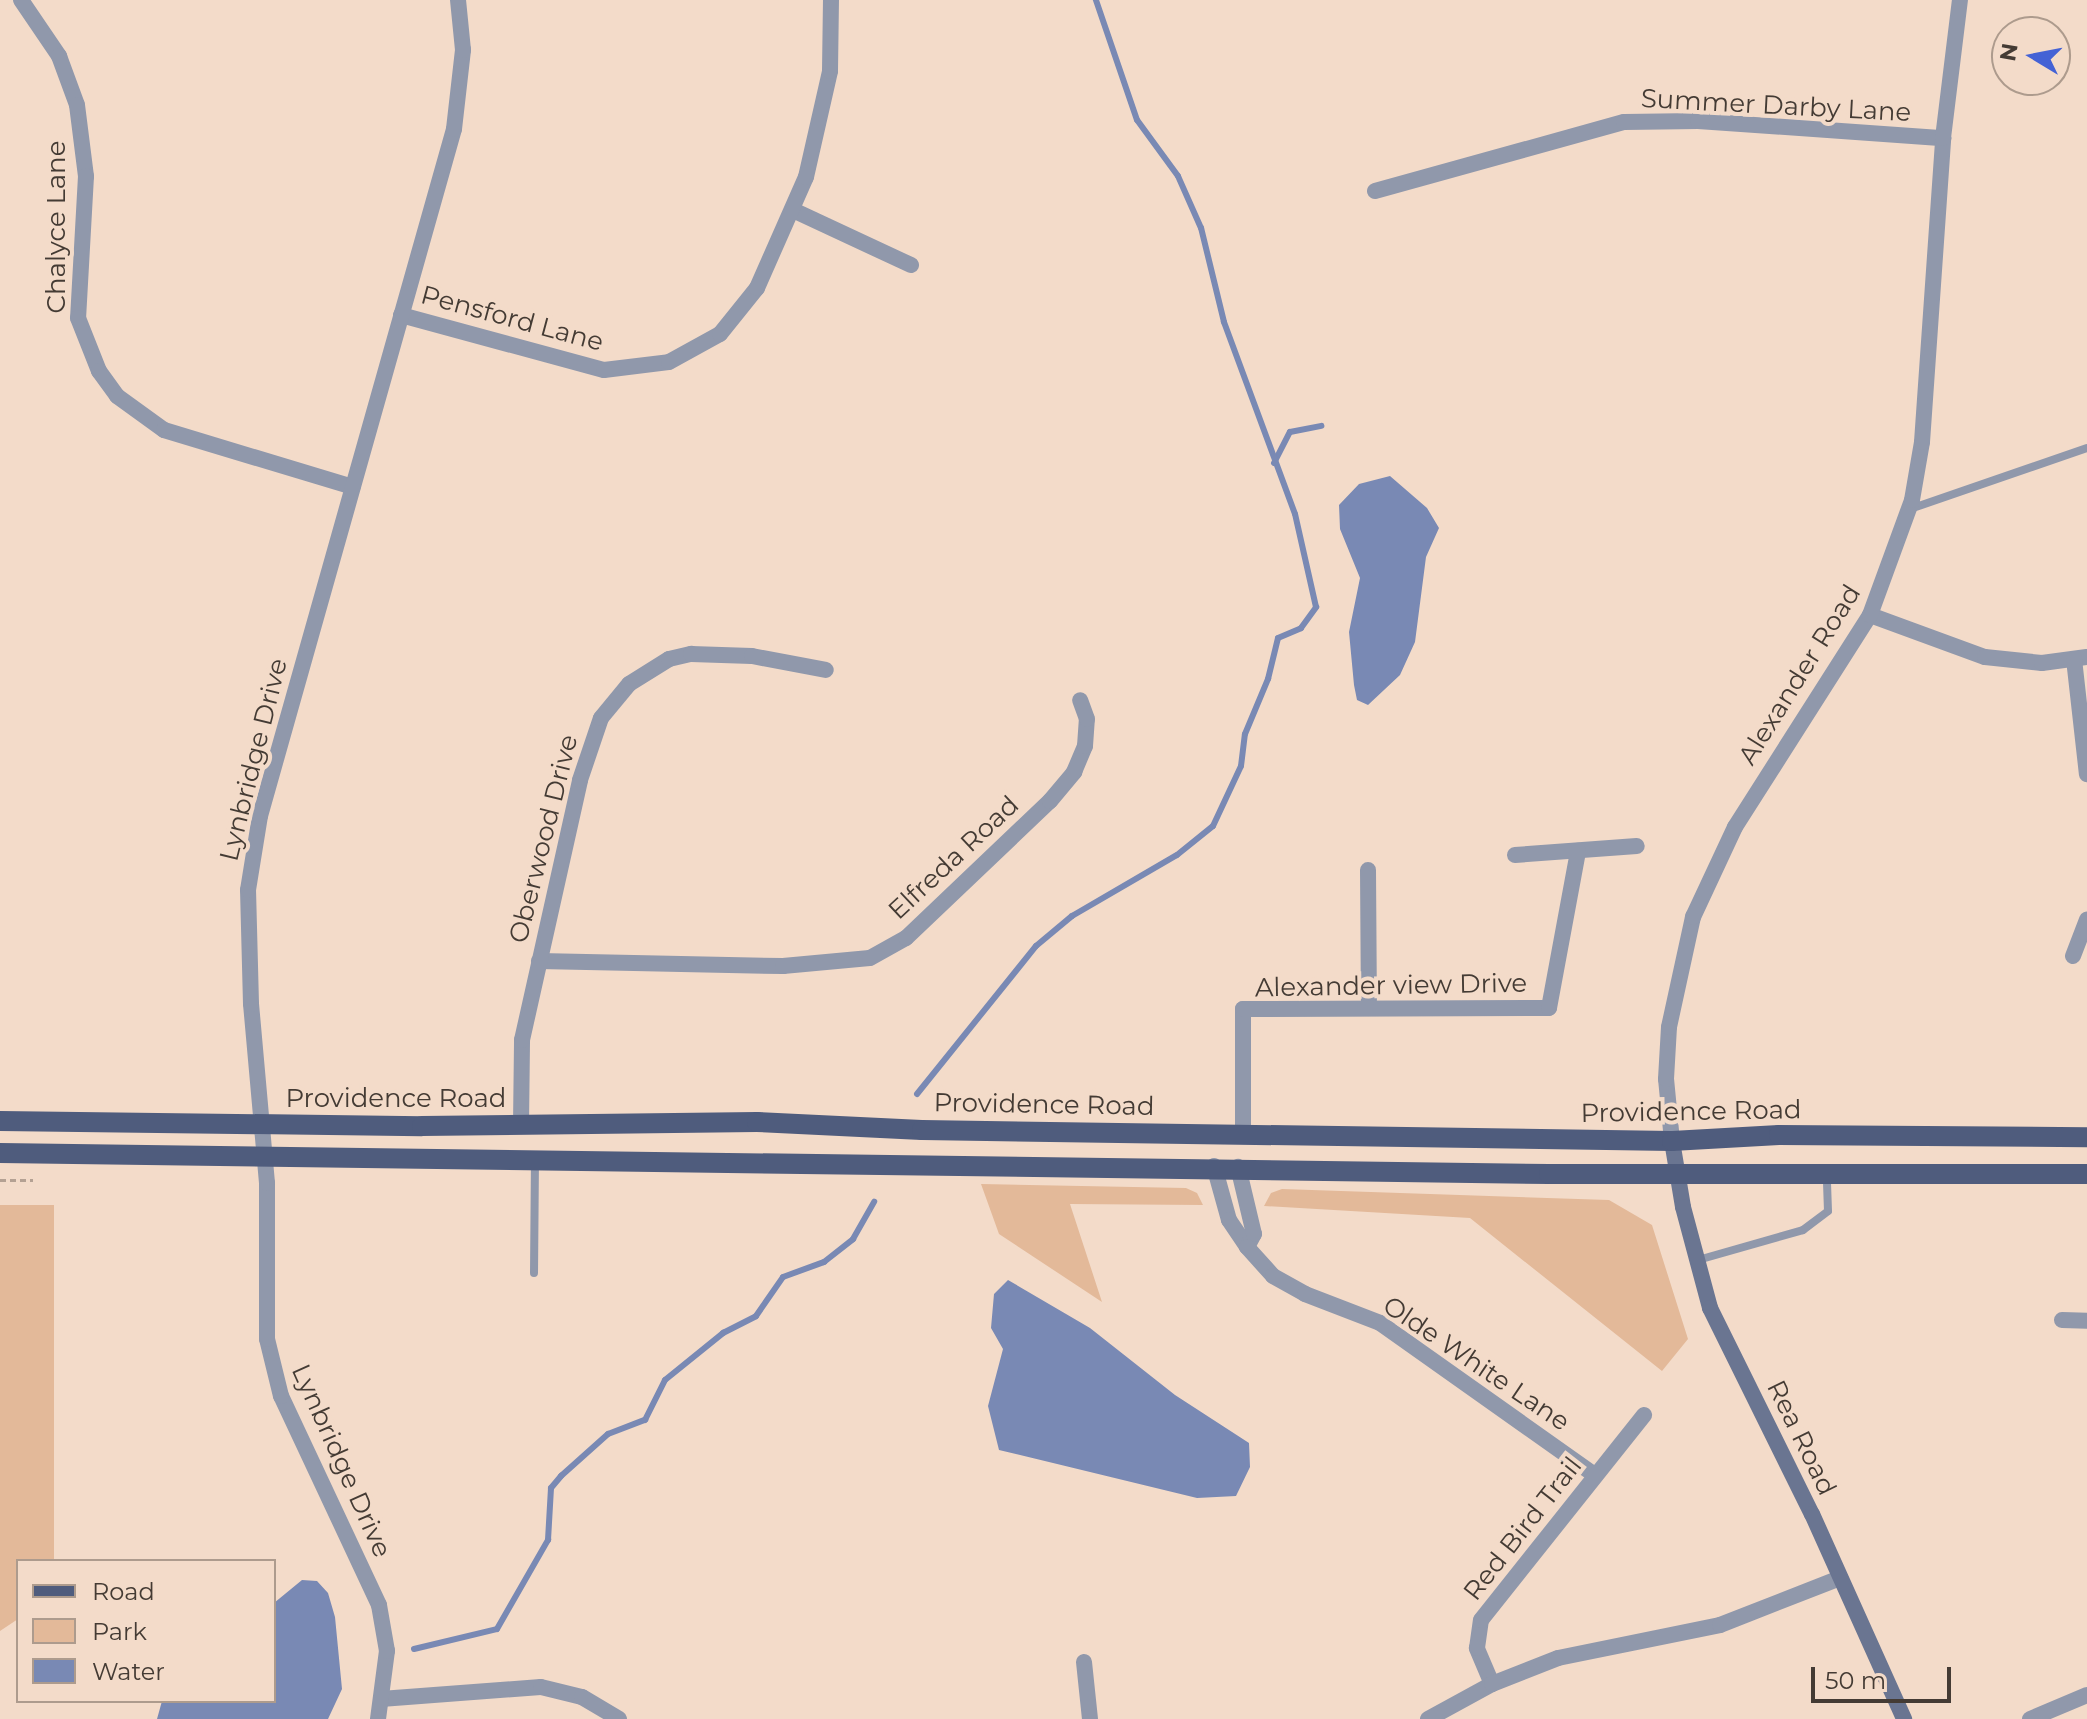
<!DOCTYPE html>
<html>
<head>
<meta charset="utf-8">
<style>
	body { margin:0 }
	#map { position:relative; width:2087px; height:1719px; overflow:hidden; background:#f3dbc9; font-family:Montserrat,sans-serif }
	div>[style] { position:absolute }
	[style*='--x'] { left:calc(var(--x)*1px); top:calc(var(--y)*1px); width:calc(var(--w)*1px); rotate:calc(var(--a)*1deg) }
	.green>* { inset:0; background:#e3b999 }
	.water>* { inset:0; background:#7989b4 }
	.stream>* { height:6px; margin:-3px; padding:0 3px; transform-origin:3px; border-radius:3px; background:#7989b4 }
	.path>* { height:3px; margin-top:-1.5px; transform-origin:0; background:repeating-linear-gradient(90deg,#b4a193 0 6px,transparent 0 10px) }
	.service>* { height:8px; margin:-4px; padding:0 4px; transform-origin:4px; border-radius:4px; background:#9098ab }
	.minor>* { height:16px; margin:-8px; padding:0 8px; transform-origin:8px; border-radius:8px; background:#9098ab }
	.tertiary>* { height:16px; margin:-8px; padding:0 8px; transform-origin:8px; border-radius:8px; background:#9098ab }
	.secondary>* { height:16px; margin:-8px; padding:0 8px; transform-origin:8px; border-radius:8px; background:#6a7591 }
	.primary>* { height:20px; margin:-10px; padding:0 10px; transform-origin:10px; border-radius:10px; background:#4f5c7d }
	span { translate:-50% -50%; white-space:nowrap; text-align:center; line-height:1.15; -webkit-text-stroke:8px #f3dbc9; paint-order:stroke }
	.street-label { font-size:26px; color:#443b34 }
	.legend { position:absolute; left:16px; top:1559px; width:260px; height:144px; box-sizing:border-box; background:#f3dbc9; border:2px solid #ad9b8d; margin:0; padding:10px 14px; list-style:none; font-size:24px; color:#443b34 }
	.legend li { display:flex; align-items:center; gap:16px; height:40px }
	.legend b { width:40px; border:2px solid #ad9b8d }
	.north { position:absolute; left:1991px; top:16px; width:80px; height:80px; box-sizing:border-box; background:#f3dbc9; border:2px solid #ad9b8d; border-radius:50%; rotate:280deg; font-size:22px; font-weight:700; line-height:32px; text-align:center; color:#443b34 }
	.north::after { content:''; display:block; margin:auto; width:28px; height:36px; background:#4462d5; clip-path:polygon(50% 0,100% 100%,50% 72%,0 100%) }
	.scale { position:absolute; left:1811px; top:1667px; width:140px; height:36px; box-sizing:border-box; border:4px solid #443b34; border-top:0; padding-left:10px; font-size:24px; line-height:28px; white-space:nowrap; color:#443b34; -webkit-text-stroke:6px #f3dbc9; paint-order:stroke }
</style>
</head>
<body>
<div id="map">
	<div class="green">
		<div style="clip-path:polygon(981px 1184px,1186px 1188px,1197px 1193px,1203px 1205px,1070px 1204px,1102px 1302px,999px 1234px)"></div>
		<div style="clip-path:polygon(1282px 1189px,1609px 1200px,1652px 1225px,1688px 1339px,1662px 1371px,1470px 1218px,1264px 1206px,1271px 1193px)"></div>
		<div style="clip-path:polygon(0 1205px,54px 1205px,54px 1561px,18px 1561px,18px 1619px,0 1631px)"></div>
	</div>
	<div class="water">
		<div style="clip-path:polygon(1390px 476px,1427px 508px,1439px 528px,1426px 557px,1415px 642px,1400px 675px,1368px 705px,1357px 700px,1354px 685px,1349px 632px,1360px 578px,1340px 529px,1339px 505px,1359px 484px)"></div>
		<div style="clip-path:polygon(1008px 1280px,1090px 1328px,1175px 1395px,1249px 1443px,1250px 1467px,1236px 1496px,1197px 1498px,999px 1450px,988px 1406px,1003px 1349px,991px 1328px,994px 1294px)"></div>
		<div style="clip-path:polygon(302px 1580px,317px 1581px,328px 1593px,335px 1617px,342px 1689px,328px 1719px,157px 1719px,162px 1701px,274px 1701px,274px 1603px)"></div>
	</div>
	<div class="stream">
		<div style="--x:1274;--y:463;--w:35;--a:-63"></div>
		<div style="--x:1290;--y:432;--w:32;--a:-11"></div>
		<div style="--x:917;--y:1094;--w:190;--a:-51.2"></div>
		<div style="--x:1036;--y:946;--w:47;--a:-39.8"></div>
		<div style="--x:1072;--y:916;--w:121;--a:-30.2"></div>
		<div style="--x:1177;--y:855;--w:46;--a:-38.9"></div>
		<div style="--x:1213;--y:826;--w:66;--a:-65"></div>
		<div style="--x:1241;--y:766;--w:32;--a:-83"></div>
		<div style="--x:1245;--y:734;--w:60;--a:-67.3"></div>
		<div style="--x:1268;--y:679;--w:42;--a:-76.3"></div>
		<div style="--x:1278;--y:638;--w:25;--a:-23"></div>
		<div style="--x:1301;--y:628;--w:26;--a:-54"></div>
		<div style="--x:1316;--y:607;--w:95;--a:-102.7"></div>
		<div style="--x:1295;--y:514;--w:205;--a:-110.3"></div>
		<div style="--x:1224;--y:322;--w:97;--a:-103.7"></div>
		<div style="--x:1201;--y:228;--w:57;--a:-113.9"></div>
		<div style="--x:1178;--y:176;--w:69;--a:-126.2"></div>
		<div style="--x:1137;--y:120;--w:127;--a:-108.9"></div>
		<div style="--x:414;--y:1649;--w:85;--a:-13.5"></div>
		<div style="--x:497;--y:1629;--w:103;--a:-60.2"></div>
		<div style="--x:548;--y:1540;--w:52;--a:-86.7"></div>
		<div style="--x:551;--y:1488;--w:16;--a:-50"></div>
		<div style="--x:561;--y:1476;--w:63;--a:-41.8"></div>
		<div style="--x:608;--y:1434;--w:40;--a:-21"></div>
		<div style="--x:645;--y:1420;--w:45;--a:-63.4"></div>
		<div style="--x:665;--y:1380;--w:75;--a:-39"></div>
		<div style="--x:723;--y:1333;--w:37;--a:-27"></div>
		<div style="--x:756;--y:1316;--w:47;--a:-55.3"></div>
		<div style="--x:783;--y:1277;--w:44;--a:-20.1"></div>
		<div style="--x:824;--y:1262;--w:37;--a:-38"></div>
		<div style="--x:853;--y:1239;--w:43;--a:-60.4"></div>
	</div>
	<div class="path">
		<div style="--x:0;--y:1180;--w:33;--a:0"></div>
	</div>
	<div class="service">
		<div style="--x:1910;--y:509;--w:187;--a:-19"></div>
		<div style="--x:1698;--y:1260;--w:109;--a:-15.9"></div>
		<div style="--x:1803;--y:1230;--w:31;--a:-37"></div>
		<div style="--x:1828;--y:1211;--w:37;--a:-92"></div>
		<div style="--x:534;--y:1273;--w:114;--a:-89.5"></div>
	</div>
	<div class="minor">
		<div style="--x:21;--y:0;--w:68;--a:55.8"></div>
		<div style="--x:59;--y:56;--w:52;--a:69.8"></div>
		<div style="--x:77;--y:105;--w:72;--a:82.8"></div>
		<div style="--x:86;--y:176;--w:142;--a:93.2"></div>
		<div style="--x:78;--y:318;--w:57;--a:68.4"></div>
		<div style="--x:99;--y:371;--w:31;--a:54"></div>
		<div style="--x:117;--y:396;--w:58;--a:35.9"></div>
		<div style="--x:164;--y:430;--w:197;--a:16.8"></div>
		<div style="--x:1375;--y:191;--w:258;--a:-15.5"></div>
		<div style="--x:1624;--y:122;--w:74;--a:-0.8"></div>
		<div style="--x:1698;--y:121;--w:246;--a:4"></div>
		<div style="--x:795;--y:211;--w:128;--a:25"></div>
		<div style="--x:401;--y:315;--w:210;--a:15.2"></div>
		<div style="--x:604;--y:370;--w:65;--a:-7"></div>
		<div style="--x:669;--y:362;--w:58;--a:-28.8"></div>
		<div style="--x:720;--y:334;--w:59;--a:-51.2"></div>
		<div style="--x:757;--y:288;--w:121;--a:-66.2"></div>
		<div style="--x:806;--y:177;--w:109;--a:-77.2"></div>
		<div style="--x:830;--y:71;--w:71;--a:-89.2"></div>
		<div style="--x:1870;--y:615;--w:122;--a:20.1"></div>
		<div style="--x:1985;--y:657;--w:57;--a:6"></div>
		<div style="--x:2042;--y:663;--w:45;--a:-7.6"></div>
		<div style="--x:2074;--y:659;--w:116;--a:83.6"></div>
		<div style="--x:1515;--y:855;--w:122;--a:-4.2"></div>
		<div style="--x:1368;--y:870;--w:138;--a:89.6"></div>
		<div style="--x:2073;--y:956;--w:39;--a:-69"></div>
		<div style="--x:539;--y:961;--w:244;--a:1.2"></div>
		<div style="--x:783;--y:966;--w:87;--a:-5.3"></div>
		<div style="--x:870;--y:958;--w:41;--a:-29.1"></div>
		<div style="--x:906;--y:938;--w:199;--a:-43.6"></div>
		<div style="--x:1050;--y:801;--w:38;--a:-50"></div>
		<div style="--x:1074;--y:772;--w:28;--a:-67"></div>
		<div style="--x:1085;--y:746;--w:27;--a:-86"></div>
		<div style="--x:1087;--y:719;--w:20;--a:-110"></div>
		<div style="--x:521;--y:1125;--w:85;--a:-89.3"></div>
		<div style="--x:522;--y:1040;--w:266;--a:-77.4"></div>
		<div style="--x:580;--y:780;--w:65;--a:-71.3"></div>
		<div style="--x:601;--y:718;--w:44;--a:-50.5"></div>
		<div style="--x:629;--y:684;--w:47;--a:-32"></div>
		<div style="--x:669;--y:659;--w:23;--a:-13"></div>
		<div style="--x:691;--y:654;--w:61;--a:1.9"></div>
		<div style="--x:752;--y:656;--w:75;--a:10.7"></div>
		<div style="--x:1243;--y:1134;--w:125;--a:-90"></div>
		<div style="--x:1243;--y:1009;--w:306;--a:-0.2"></div>
		<div style="--x:1549;--y:1008;--w:160;--a:-79.5"></div>
		<div style="--x:1214;--y:1166;--w:56;--a:74.5"></div>
		<div style="--x:1229;--y:1220;--w:32;--a:56"></div>
		<div style="--x:1247;--y:1247;--w:15;--a:-62"></div>
		<div style="--x:1254;--y:1234;--w:69;--a:-103.4"></div>
		<div style="--x:1247;--y:1247;--w:39;--a:48"></div>
		<div style="--x:1273;--y:1276;--w:37;--a:29"></div>
		<div style="--x:1305;--y:1294;--w:80;--a:21.1"></div>
		<div style="--x:1380;--y:1323;--w:263;--a:35.3"></div>
		<div style="--x:2062;--y:1320;--w:25;--a:2"></div>
		<div style="--x:1084;--y:1662;--w:57;--a:84"></div>
		<div style="--x:1492;--y:1684;--w:39;--a:-113"></div>
		<div style="--x:1477;--y:1648;--w:28;--a:-82"></div>
		<div style="--x:1481;--y:1620;--w:262;--a:-51.5"></div>
		<div style="--x:381;--y:1699;--w:160;--a:-4.3"></div>
		<div style="--x:541;--y:1687;--w:42;--a:13.7"></div>
		<div style="--x:582;--y:1697;--w:43;--a:30.7"></div>
		<div style="--x:378;--y:1719;--w:69;--a:-82.5"></div>
		<div style="--x:387;--y:1651;--w:47;--a:-99.9"></div>
		<div style="--x:379;--y:1605;--w:231;--a:-115.1"></div>
		<div style="--x:281;--y:1396;--w:59;--a:-103.8"></div>
		<div style="--x:267;--y:1339;--w:156;--a:-90"></div>
		<div style="--x:267;--y:1183;--w:180;--a:-95.1"></div>
		<div style="--x:251;--y:1004;--w:114;--a:-91.5"></div>
		<div style="--x:248;--y:890;--w:75;--a:-80.8"></div>
		<div style="--x:260;--y:816;--w:714;--a:-74.23"></div>
		<div style="--x:454;--y:129;--w:80;--a:-83.5"></div>
		<div style="--x:463;--y:50;--w:50;--a:-95.7"></div>
		<div style="--x:2030;--y:1719;--w:62;--a:-22.8"></div>
	</div>
	<div class="tertiary">
		<div style="--x:1672;--y:1141;--w:62;--a:-95.5"></div>
		<div style="--x:1666;--y:1079;--w:52;--a:-86.7"></div>
		<div style="--x:1669;--y:1027;--w:113;--a:-77.7"></div>
		<div style="--x:1693;--y:917;--w:99;--a:-65"></div>
		<div style="--x:1735;--y:827;--w:251;--a:-57.5"></div>
		<div style="--x:1870;--y:615;--w:122;--a:-69.9"></div>
		<div style="--x:1912;--y:500;--w:59;--a:-80.2"></div>
		<div style="--x:1922;--y:442;--w:305;--a:-86"></div>
		<div style="--x:1943;--y:138;--w:139;--a:-83"></div>
		<div style="--x:1428;--y:1719;--w:73;--a:-28.7"></div>
		<div style="--x:1492;--y:1684;--w:71;--a:-21.5"></div>
		<div style="--x:1558;--y:1658;--w:165;--a:-11.5"></div>
		<div style="--x:1720;--y:1625;--w:129;--a:-21.4"></div>
	</div>
	<div class="secondary">
		<div style="--x:1672;--y:1141;--w:67;--a:80.5"></div>
		<div style="--x:1683;--y:1207;--w:105;--a:75"></div>
		<div style="--x:1710;--y:1308;--w:230;--a:63.7"></div>
		<div style="--x:1812;--y:1514;--w:225;--a:65.8"></div>
	</div>
	<div class="primary">
		<div style="--x:0;--y:1121;--w:422;--a:0.7"></div>
		<div style="--x:422;--y:1126;--w:335;--a:-0.7"></div>
		<div style="--x:757;--y:1122;--w:165;--a:2.8"></div>
		<div style="--x:922;--y:1130;--w:750;--a:0.84"></div>
		<div style="--x:1672;--y:1141;--w:107;--a:-3.2"></div>
		<div style="--x:1779;--y:1135;--w:308;--a:0.4"></div>
		<div style="--x:0;--y:1153;--w:1549;--a:0.78"></div>
		<div style="--x:1549;--y:1174;--w:538;--a:0"></div>
	</div>
	<div class="street-label">
		<span style="left:1776px;top:106px;rotate:3deg">Summer Darby Lane</span>
		<span style="left:57px;top:227px;rotate:-90deg">Chalyce Lane</span>
		<span style="left:512px;top:319px;rotate:15deg">Pensford Lane</span>
		<span style="left:1800px;top:675px;rotate:-58deg">Alexander Road</span>
		<span style="left:254px;top:760px;rotate:-76deg">Lynbridge Drive</span>
		<span style="left:544px;top:839px;rotate:-76deg">Oberwood Drive</span>
		<span style="left:954px;top:858px;rotate:-43deg">Elfreda Road</span>
		<span style="left:1391px;top:986px;rotate:-1deg">Alexander view Drive</span>
		<span style="left:396px;top:1099px">Providence Road</span>
		<span style="left:1044px;top:1105px;rotate:1deg">Providence Road</span>
		<span style="left:1691px;top:1112px;rotate:-1deg">Providence Road</span>
		<span style="left:1476px;top:1364px;rotate:34deg">Olde White Lane</span>
		<span style="left:1801px;top:1438px;rotate:64deg">Rea Road</span>
		<span style="left:341px;top:1461px;rotate:66deg">Lynbridge Drive</span>
		<span style="left:1523px;top:1529px;rotate:-52deg">Red Bird Trail</span>
	</div>
	<ul class="legend">
	<li><b style="height:10px;background:#4f5c7d"></b>Road</li>
	<li><b style="height:22px;background:#e3b999"></b>Park</li>
	<li><b style="height:22px;background:#7989b4"></b>Water</li>
	</ul>
	<div class="north">N</div>
	<div class="scale">50 m</div>
</div>
</body>
</html>
